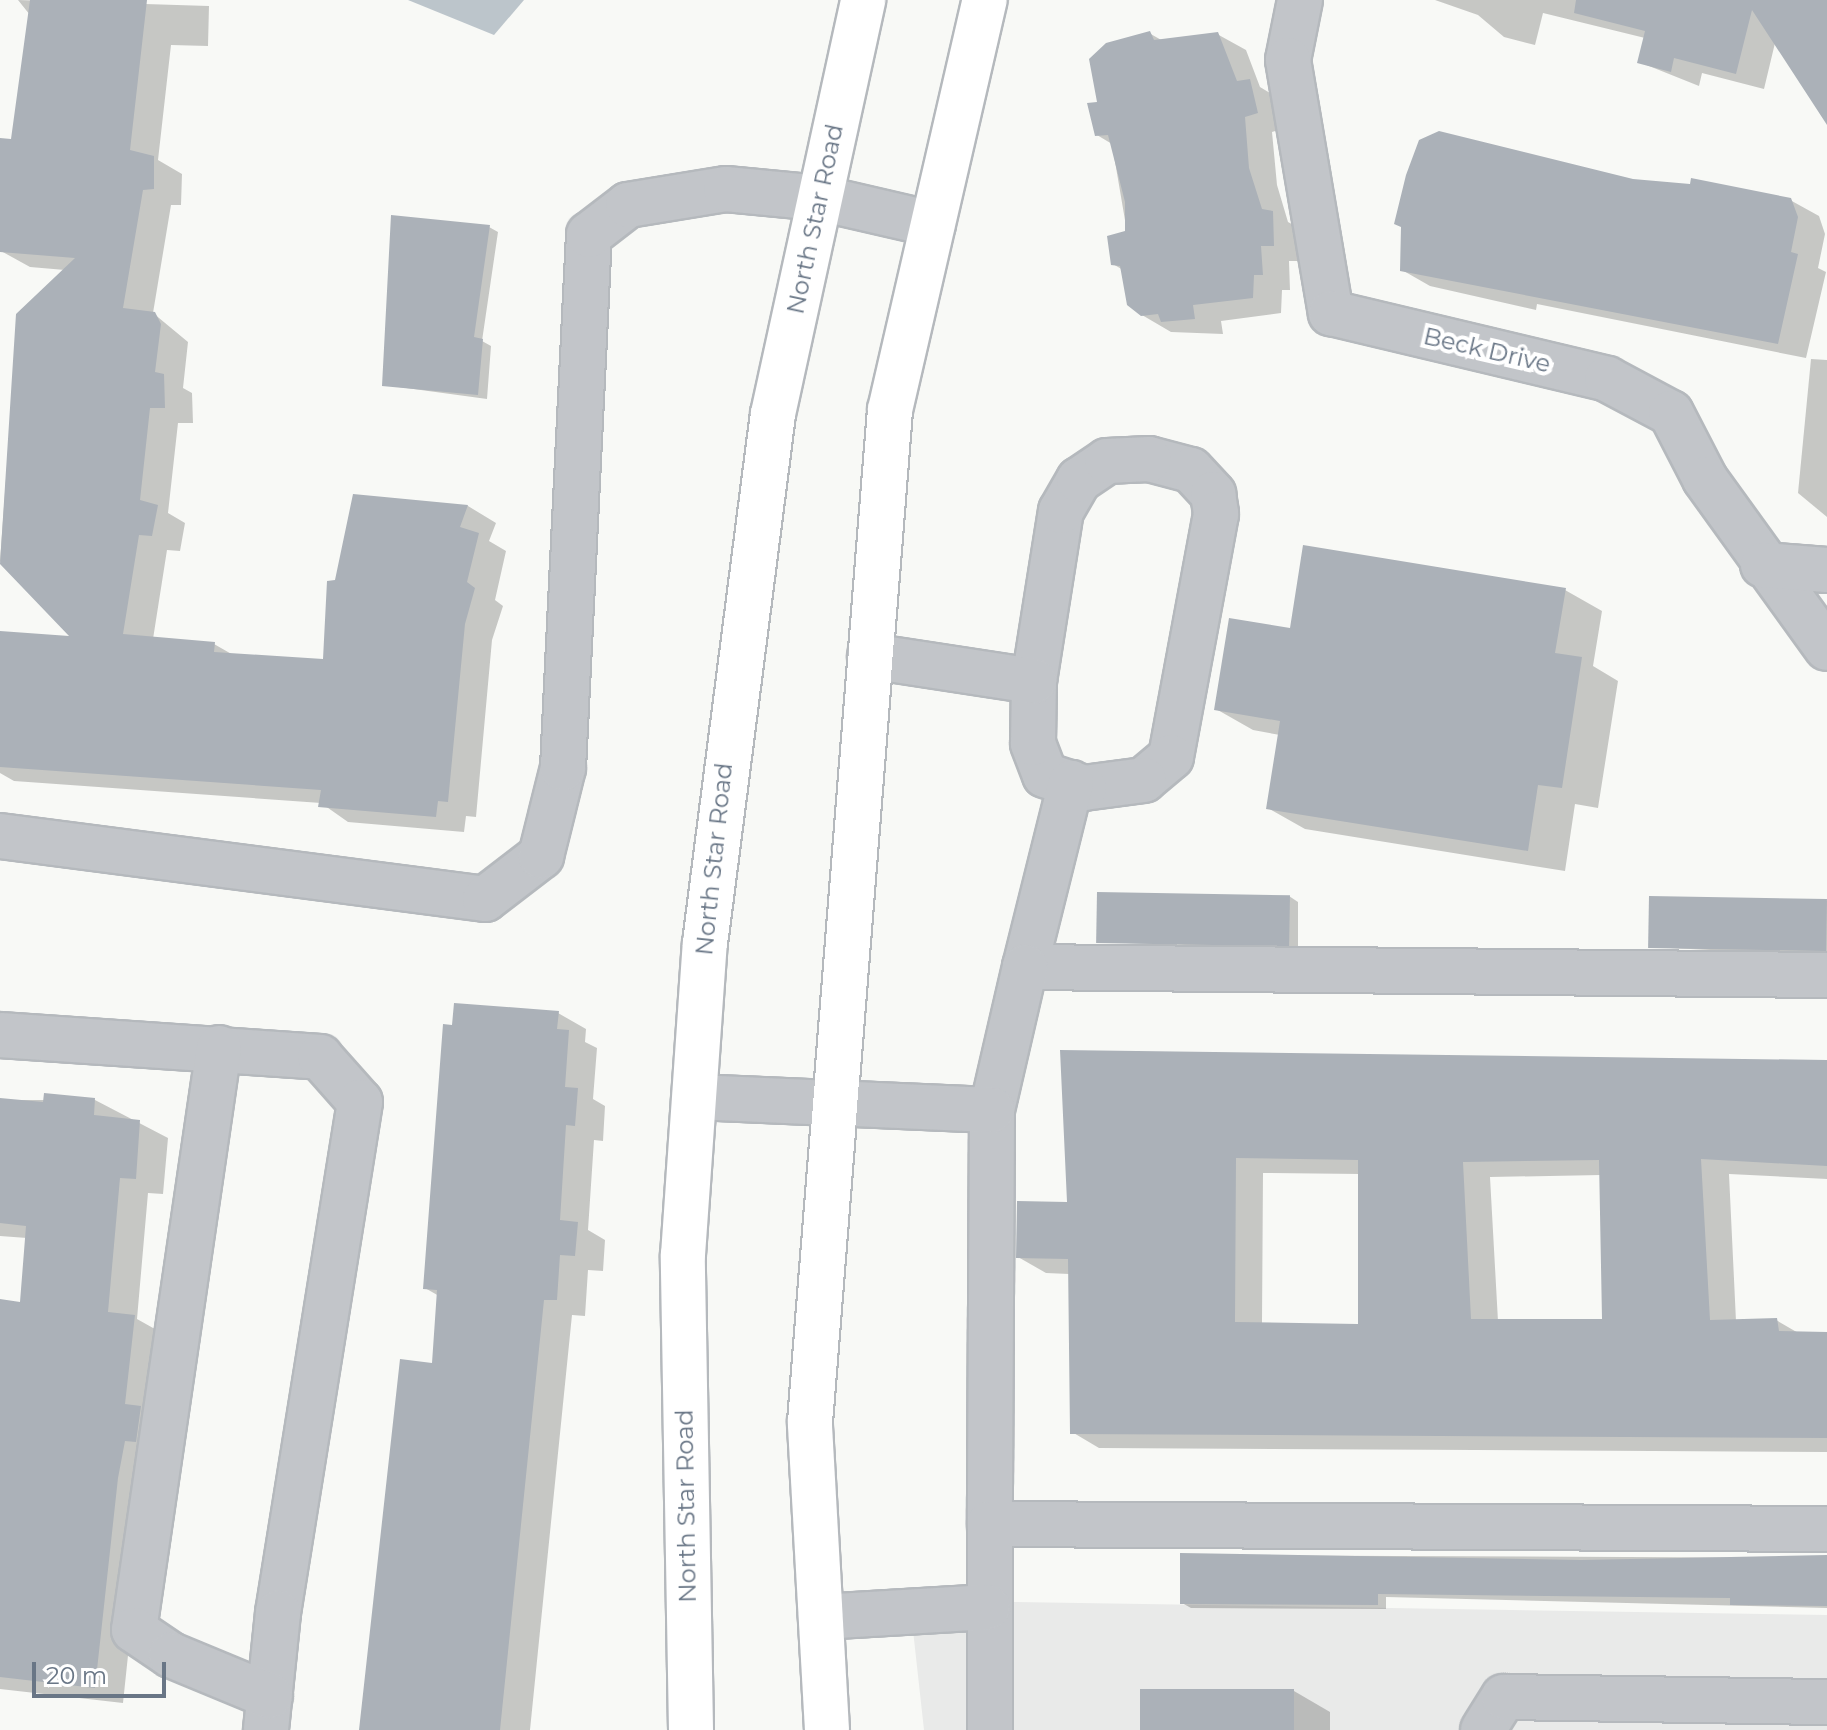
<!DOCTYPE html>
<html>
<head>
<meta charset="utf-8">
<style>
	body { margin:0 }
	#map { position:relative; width:1827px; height:1730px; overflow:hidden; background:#f8f9f6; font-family:Montserrat,sans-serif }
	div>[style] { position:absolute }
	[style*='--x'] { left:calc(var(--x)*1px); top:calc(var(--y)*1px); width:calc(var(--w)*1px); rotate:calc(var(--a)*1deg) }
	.built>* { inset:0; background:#e9eae9 }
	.water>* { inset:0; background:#bcc5cb }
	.shadow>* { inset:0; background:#0003 }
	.building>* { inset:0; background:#abb1b8; transform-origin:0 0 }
	.roads { filter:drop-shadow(2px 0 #b5b9bd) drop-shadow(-2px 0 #b5b9bd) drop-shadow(0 2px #b5b9bd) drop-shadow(0 -2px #b5b9bd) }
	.minor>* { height:44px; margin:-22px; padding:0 22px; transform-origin:22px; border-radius:22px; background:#c2c5c9 }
	.major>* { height:44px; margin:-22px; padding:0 22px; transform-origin:22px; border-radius:22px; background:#fff }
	span { translate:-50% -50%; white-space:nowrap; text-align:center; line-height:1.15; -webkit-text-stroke:8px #fff; paint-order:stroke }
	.street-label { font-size:24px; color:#697686 }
	.scale { position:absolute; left:32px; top:1662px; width:134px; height:36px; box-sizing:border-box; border:4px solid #697686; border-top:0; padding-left:10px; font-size:24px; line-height:28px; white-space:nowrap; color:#697686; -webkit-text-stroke:6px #fff; paint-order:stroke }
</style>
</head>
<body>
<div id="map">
	<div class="built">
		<div style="clip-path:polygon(909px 1594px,1015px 1602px,1827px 1615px,1827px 1730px,924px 1730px)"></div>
	</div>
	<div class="water">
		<div style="clip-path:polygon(408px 0,524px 0,494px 35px)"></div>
	</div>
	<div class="shadow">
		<div style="clip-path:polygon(18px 0,209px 6px,208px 46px,171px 45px,158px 160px,182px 174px,181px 205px,171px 205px,153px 313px,188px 342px,183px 388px,192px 393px,193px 423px,178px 423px,168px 513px,185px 523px,180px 551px,167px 550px,153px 639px,214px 644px,235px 656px,325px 661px,355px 496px,468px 506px,496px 523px,489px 541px,506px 551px,495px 600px,503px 606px,492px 640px,476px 817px,466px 816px,464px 832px,348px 822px,321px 803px,14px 781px,0 773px,0 633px,74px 639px,0 561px,18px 315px,65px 270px,30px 267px,1px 251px,0 140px,13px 141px,30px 15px)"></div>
		<div style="clip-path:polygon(1435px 0,1827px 0,1827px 98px,1775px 43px,1764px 89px,1702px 73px,1699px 86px,1639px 62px,1645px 38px,1543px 13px,1535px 45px,1504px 37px,1478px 15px)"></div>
		<div style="clip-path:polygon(1149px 33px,1163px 41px,1217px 34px,1246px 50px,1260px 87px,1278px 98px,1285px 128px,1272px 132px,1277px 185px,1288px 222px,1301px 229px,1302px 261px,1289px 261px,1290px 290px,1282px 290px,1281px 313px,1221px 321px,1223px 334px,1171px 332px,1142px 315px,1123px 270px,1113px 264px,1127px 232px,1112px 144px,1097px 135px,1099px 104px)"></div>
		<div style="clip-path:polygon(1633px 181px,1790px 200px,1819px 216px,1825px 234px,1818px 268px,1826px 272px,1806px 358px,1537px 304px,1536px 310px,1430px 286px,1402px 270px)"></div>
		<div style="clip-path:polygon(489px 227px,498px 232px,482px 341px,491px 346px,487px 399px,384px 385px)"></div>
		<div style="clip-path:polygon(1811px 359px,1827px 360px,1827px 517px,1798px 493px)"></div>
		<div style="clip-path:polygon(1565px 590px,1602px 611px,1593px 666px,1618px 681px,1598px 808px,1575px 804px,1565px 871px,1305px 829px,1268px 808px,1280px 735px,1253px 730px,1216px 709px,1291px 631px)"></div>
		<div style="clip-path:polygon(1289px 896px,1298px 902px,1298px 949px,1097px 942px)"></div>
		<div style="clip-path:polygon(1827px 901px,1827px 956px,1650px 947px)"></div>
		<div style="clip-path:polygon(558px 1013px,586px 1029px,585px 1042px,597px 1048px,593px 1099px,605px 1106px,603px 1141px,594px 1140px,588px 1230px,605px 1240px,603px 1271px,588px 1270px,585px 1316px,572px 1315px,530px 1730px,361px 1730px,434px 1365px,439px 1296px,425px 1288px)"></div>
		<div style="clip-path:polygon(evenodd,1063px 1052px,1827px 1062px,1827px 1179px,1729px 1174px,1736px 1321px,1776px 1320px,1800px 1334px,1827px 1334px,1827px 1452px,1099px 1448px,1072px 1432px,1069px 1274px,1046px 1273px,1018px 1257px,1069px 1204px,1063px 1052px,1263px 1173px,1360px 1174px,1360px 1326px,1262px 1324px,1263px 1173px,1063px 1052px,1601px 1175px,1604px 1321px,1498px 1321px,1490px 1177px,1601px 1175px)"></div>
		<div style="clip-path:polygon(0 1100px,95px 1100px,168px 1138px,163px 1194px,148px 1193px,137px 1319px,162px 1333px,123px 1703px,0 1689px,0 1301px,22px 1304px,27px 1238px,0 1236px)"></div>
		<div style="clip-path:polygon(1182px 1555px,1827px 1558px,1827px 1608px,1386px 1597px,1386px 1609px,1191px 1608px,1182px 1603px)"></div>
		<div style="clip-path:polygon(1294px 1691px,1330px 1712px,1330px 1730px,1141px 1730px)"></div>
	</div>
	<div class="building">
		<div style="clip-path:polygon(30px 0,147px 0,130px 150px,154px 156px,154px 189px,143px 190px,123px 308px,155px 312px,161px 324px,155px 372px,164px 374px,165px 408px,150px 408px,140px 500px,158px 505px,152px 536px,139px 535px,123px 634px,215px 642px,214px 652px,323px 659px,327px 581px,335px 580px,353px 494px,468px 505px,460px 527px,479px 533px,467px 582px,475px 588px,465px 624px,448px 802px,438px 801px,436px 817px,318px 807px,321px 790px,0 767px,0 631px,69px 636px,0 564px,16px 314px,75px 258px,0 252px,0 138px,11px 139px)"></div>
		<div style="clip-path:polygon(1576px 0,1827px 0,1827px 125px,1752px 10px,1736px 74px,1674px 58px,1671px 72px,1637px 63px,1645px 31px,1574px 13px)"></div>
		<div style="clip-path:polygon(1150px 31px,1154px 40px,1218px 32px,1237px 81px,1250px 79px,1258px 113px,1245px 117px,1249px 168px,1262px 209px,1273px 211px,1274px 246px,1261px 246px,1263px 275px,1254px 275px,1253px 298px,1193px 305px,1195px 319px,1161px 322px,1158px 314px,1141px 316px,1127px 305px,1120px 266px,1111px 265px,1107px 236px,1125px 231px,1125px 202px,1108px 135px,1095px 136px,1087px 103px,1097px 102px,1089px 59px,1106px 43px)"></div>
		<div style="clip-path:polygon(1439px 131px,1633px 179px,1690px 184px,1691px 178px,1791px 198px,1798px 217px,1791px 252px,1798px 254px,1778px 344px,1400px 271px,1401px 227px,1394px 224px,1406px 175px,1419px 140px)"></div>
		<div style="clip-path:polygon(391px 215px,490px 225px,474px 337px,483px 339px,478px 395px,382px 386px)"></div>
		<div style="clip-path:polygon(1303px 545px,1566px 588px,1555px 653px,1582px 657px,1562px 788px,1538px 785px,1528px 851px,1266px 809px,1280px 721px,1214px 710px,1229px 618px,1290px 628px)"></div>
		<div style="left:1097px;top:892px;width:193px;height:51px;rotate:1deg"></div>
		<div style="left:1649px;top:896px;width:178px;height:52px;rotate:1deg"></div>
		<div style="clip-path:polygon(454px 1003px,559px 1011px,557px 1029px,569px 1030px,565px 1087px,578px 1088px,575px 1126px,566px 1125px,560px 1220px,578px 1222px,575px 1256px,560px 1255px,557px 1300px,544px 1300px,500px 1730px,359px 1730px,400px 1359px,432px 1363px,437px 1290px,423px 1289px,443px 1024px,452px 1025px)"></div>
		<div style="clip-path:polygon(evenodd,1060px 1050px,1827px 1060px,1827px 1166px,1701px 1159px,1710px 1320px,1777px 1318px,1779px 1331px,1827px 1332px,1827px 1438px,1070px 1434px,1068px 1259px,1016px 1258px,1017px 1201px,1067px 1202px,1060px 1050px,1236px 1158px,1358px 1160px,1358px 1324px,1235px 1322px,1236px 1158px,1060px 1050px,1599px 1160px,1602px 1319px,1471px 1319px,1463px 1162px,1599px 1160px)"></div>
		<div style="clip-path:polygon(44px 1093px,95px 1098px,94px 1115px,140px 1120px,136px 1179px,120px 1178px,108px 1312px,135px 1315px,125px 1404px,141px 1406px,136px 1442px,125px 1441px,118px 1478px,95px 1688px,0 1677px,0 1299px,20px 1302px,26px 1226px,0 1223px,0 1098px,43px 1102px)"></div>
		<div style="clip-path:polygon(1180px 1553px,1581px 1560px,1827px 1555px,1827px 1606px,1730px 1605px,1730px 1598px,1378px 1594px,1378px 1605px,1180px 1604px)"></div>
		<div style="left:1294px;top:1689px;width:41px;height:154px;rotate:90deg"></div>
	</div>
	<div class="roads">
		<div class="minor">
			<div style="--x:1300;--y:0;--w:61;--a:101.3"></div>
			<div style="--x:1288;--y:60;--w:257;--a:80.4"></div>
			<div style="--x:1331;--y:313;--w:284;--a:13.4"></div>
			<div style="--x:1607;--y:379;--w:72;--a:28"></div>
			<div style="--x:1671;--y:413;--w:74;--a:62.7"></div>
			<div style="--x:1705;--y:479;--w:208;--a:54.2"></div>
			<div style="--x:1149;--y:459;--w:43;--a:14.7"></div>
			<div style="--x:1191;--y:470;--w:33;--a:47"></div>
			<div style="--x:1213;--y:494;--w:20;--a:81"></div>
			<div style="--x:1216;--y:514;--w:247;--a:100.5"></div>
			<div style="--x:1171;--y:757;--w:35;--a:140"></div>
			<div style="--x:1144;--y:780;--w:61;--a:172.4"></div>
			<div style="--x:1084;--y:788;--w:41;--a:-161.6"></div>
			<div style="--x:1045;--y:775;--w:34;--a:-111"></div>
			<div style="--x:1033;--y:743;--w:62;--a:-89.1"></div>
			<div style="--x:1034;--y:681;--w:172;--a:-81"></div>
			<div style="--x:1061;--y:511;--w:36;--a:-60"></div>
			<div style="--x:1079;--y:480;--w:34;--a:-34"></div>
			<div style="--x:1107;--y:461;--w:42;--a:-2.7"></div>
			<div style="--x:1763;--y:565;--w:64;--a:4.5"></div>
			<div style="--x:870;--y:656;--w:166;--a:8.7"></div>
			<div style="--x:0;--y:836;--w:489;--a:7.4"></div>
			<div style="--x:485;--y:899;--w:71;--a:-37.5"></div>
			<div style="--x:541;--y:856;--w:91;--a:-76"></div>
			<div style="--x:563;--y:768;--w:534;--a:-87.21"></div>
			<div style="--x:589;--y:235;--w:49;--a:-37.6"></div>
			<div style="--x:628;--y:205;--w:99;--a:-9.3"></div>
			<div style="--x:726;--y:189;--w:94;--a:5.5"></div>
			<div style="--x:820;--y:198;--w:116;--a:13"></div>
			<div style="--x:1025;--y:967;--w:190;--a:-76"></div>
			<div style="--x:1827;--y:975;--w:802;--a:-179.43"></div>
			<div style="--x:1025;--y:967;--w:147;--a:103"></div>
			<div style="--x:992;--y:1110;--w:414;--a:90.3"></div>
			<div style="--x:990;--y:1524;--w:837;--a:0.34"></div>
			<div style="--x:0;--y:1035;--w:321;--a:3.9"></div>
			<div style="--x:320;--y:1057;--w:60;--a:48.4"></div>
			<div style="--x:360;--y:1102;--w:518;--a:99.12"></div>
			<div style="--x:278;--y:1613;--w:118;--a:95.9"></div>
			<div style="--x:219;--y:1048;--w:588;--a:98.31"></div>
			<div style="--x:134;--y:1630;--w:45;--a:34"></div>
			<div style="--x:171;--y:1655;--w:107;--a:22.5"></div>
			<div style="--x:694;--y:1097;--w:298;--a:2.5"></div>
			<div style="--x:990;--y:1524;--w:206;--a:90"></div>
			<div style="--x:821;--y:1617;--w:167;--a:-3.4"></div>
			<div style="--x:1483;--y:1730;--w:39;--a:-58"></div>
			<div style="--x:1504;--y:1697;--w:323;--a:0.9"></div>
		</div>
		<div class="major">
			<div style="--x:691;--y:1730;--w:475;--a:-91"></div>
			<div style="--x:683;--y:1255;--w:313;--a:-86"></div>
			<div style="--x:705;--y:943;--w:533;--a:-82.68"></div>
			<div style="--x:773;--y:414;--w:424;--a:-77.7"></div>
			<div style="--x:827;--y:1730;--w:308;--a:-93.2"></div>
			<div style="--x:810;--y:1422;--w:1015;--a:-85.48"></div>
			<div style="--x:890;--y:410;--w:421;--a:-77"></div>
		</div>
	</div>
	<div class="street-label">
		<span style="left:815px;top:219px;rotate:-78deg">North Star Road</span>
		<span style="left:1487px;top:350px;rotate:13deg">Beck Drive</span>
		<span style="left:714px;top:859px;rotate:-84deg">North Star Road</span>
		<span style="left:686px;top:1506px;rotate:-91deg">North Star Road</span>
	</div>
	<div class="scale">20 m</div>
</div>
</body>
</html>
